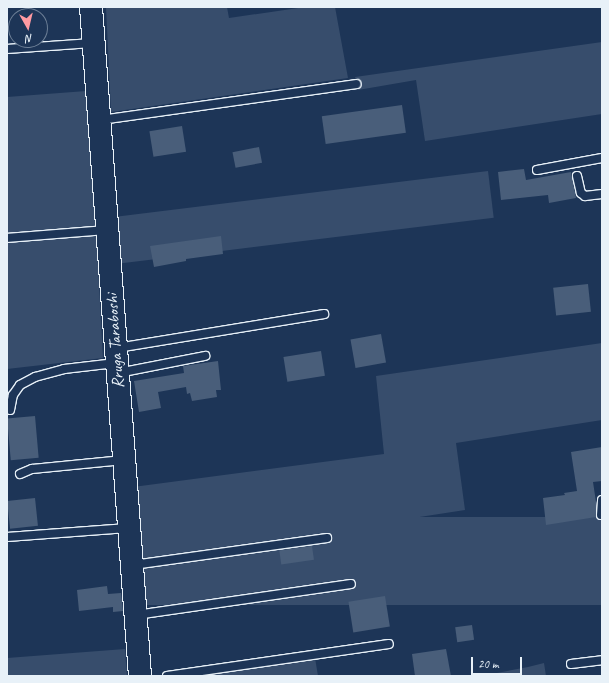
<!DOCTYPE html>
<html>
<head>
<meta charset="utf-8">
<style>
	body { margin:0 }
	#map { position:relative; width:609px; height:683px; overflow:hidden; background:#1d3557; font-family:Caveat,sans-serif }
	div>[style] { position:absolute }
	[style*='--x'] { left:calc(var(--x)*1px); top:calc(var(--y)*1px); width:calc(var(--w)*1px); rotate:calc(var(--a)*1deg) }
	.green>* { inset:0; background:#374d6c; transform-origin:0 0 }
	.building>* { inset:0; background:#495e7a; transform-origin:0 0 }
	.roads { filter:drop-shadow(1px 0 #e8f1f8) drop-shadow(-1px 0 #e8f1f8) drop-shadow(0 1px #e8f1f8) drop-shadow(0 -1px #e8f1f8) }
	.lane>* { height:8px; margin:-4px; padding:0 4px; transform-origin:4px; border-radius:4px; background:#1d3557 }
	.secondary>* { height:22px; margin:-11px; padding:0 11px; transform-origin:11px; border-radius:11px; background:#1d3557 }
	span { translate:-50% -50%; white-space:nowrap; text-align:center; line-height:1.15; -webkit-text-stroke:3px #1d3557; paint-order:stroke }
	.street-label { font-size:17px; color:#e8f1f8 }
	.frame { position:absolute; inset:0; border:8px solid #e8f1f8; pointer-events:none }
	.north { position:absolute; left:8px; top:8px; width:40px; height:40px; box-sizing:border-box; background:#1d3557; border:1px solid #6e8097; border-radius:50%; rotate:172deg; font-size:11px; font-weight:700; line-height:16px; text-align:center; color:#e8f1f8 }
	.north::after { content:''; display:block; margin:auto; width:14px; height:18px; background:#ff9aa2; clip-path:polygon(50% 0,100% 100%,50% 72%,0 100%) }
	.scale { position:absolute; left:471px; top:657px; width:51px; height:18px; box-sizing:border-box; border:2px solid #e8f1f8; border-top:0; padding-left:5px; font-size:12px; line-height:14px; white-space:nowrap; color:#e8f1f8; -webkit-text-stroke:3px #1d3557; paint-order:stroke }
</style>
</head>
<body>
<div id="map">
	<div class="green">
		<div style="clip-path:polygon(106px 7px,227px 7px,229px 18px,305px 7px,335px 7px,348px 78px,111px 112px)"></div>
		<div style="clip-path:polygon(602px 42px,602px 114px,425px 141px,416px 80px,358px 90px,355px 77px)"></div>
		<div style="clip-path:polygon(86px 91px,93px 172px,103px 358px,7px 369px,7px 97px)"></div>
		<div style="left:488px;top:171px;width:47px;height:379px;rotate:83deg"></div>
		<div style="clip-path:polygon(602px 343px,602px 420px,456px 443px,465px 510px,141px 560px,133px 487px,384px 454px,376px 376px)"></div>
		<div style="left:602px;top:517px;width:88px;height:461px;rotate:90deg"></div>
		<div style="clip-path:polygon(125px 649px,127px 676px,7px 676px,7px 658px)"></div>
		<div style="clip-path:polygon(315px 658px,318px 676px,193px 676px)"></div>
		<div style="clip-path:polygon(544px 663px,546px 676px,481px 676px,528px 667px)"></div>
	</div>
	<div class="building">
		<div style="left:402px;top:105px;width:28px;height:81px;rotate:82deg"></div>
		<div style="left:182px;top:126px;width:26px;height:33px;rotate:81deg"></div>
		<div style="left:259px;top:147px;width:16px;height:27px;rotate:79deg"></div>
		<div style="clip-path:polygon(524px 169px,526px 180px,571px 172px,576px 198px,549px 203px,548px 195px,501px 200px,498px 172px)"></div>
		<div style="clip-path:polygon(221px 236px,223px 254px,186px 259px,186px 261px,154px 267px,150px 246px)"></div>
		<div style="left:588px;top:284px;width:28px;height:35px;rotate:84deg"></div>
		<div style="left:381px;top:334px;width:29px;height:31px;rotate:80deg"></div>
		<div style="left:321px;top:351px;width:25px;height:38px;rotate:81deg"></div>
		<div style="clip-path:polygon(218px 361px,221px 390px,216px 390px,217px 397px,192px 401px,190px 393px,187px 394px,186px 387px,158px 392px,161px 408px,139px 412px,134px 381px,184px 373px,183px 366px)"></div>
		<div style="left:35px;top:416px;width:42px;height:28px;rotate:85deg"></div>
		<div style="clip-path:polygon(602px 447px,602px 481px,593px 482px,596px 502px,596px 517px,546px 525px,543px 498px,565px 495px,564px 493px,577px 491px,571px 452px)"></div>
		<div style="left:35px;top:498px;width:28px;height:28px;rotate:84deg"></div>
		<div style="left:312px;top:546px;width:14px;height:33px;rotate:82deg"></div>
		<div style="clip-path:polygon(107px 586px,108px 594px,121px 593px,123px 611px,113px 612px,113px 607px,79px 611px,77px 590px)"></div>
		<div style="left:385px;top:596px;width:31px;height:37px;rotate:81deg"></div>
		<div style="left:472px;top:625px;width:15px;height:17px;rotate:82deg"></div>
		<div style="clip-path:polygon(446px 649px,451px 676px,415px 676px,412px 654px)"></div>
	</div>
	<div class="roads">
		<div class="lane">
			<div style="--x:7;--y:49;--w:85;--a:-4"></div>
			<div style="--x:101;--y:120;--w:258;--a:-8"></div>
			<div style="--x:537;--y:170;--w:66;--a:-10.5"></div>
			<div style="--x:577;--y:176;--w:17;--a:77"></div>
			<div style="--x:581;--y:193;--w:5;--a:37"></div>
			<div style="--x:585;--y:196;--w:17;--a:-7"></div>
			<div style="--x:7;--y:238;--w:99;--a:-4.6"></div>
			<div style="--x:117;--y:348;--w:210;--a:-9.3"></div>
			<div style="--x:118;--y:373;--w:89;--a:-11.1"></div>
			<div style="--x:10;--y:410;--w:15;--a:-79"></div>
			<div style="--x:13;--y:395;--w:12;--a:-55"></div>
			<div style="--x:20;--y:385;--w:17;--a:-28"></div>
			<div style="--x:35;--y:377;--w:30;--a:-15"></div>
			<div style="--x:64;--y:369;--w:52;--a:-6.6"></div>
			<div style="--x:20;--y:474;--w:13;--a:-23"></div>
			<div style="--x:32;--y:469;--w:92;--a:-5.6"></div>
			<div style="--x:601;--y:515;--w:15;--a:-86"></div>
			<div style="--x:7;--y:537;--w:121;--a:-4.3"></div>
			<div style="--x:133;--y:565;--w:196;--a:-7.9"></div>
			<div style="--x:136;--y:615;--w:217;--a:-8.2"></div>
			<div style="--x:571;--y:664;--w:31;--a:-7"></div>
			<div style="--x:167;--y:676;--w:224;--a:-8.2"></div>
		</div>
		<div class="secondary">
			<div style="--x:91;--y:7;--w:671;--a:85.81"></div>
		</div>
	</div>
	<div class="street-label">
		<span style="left:115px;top:341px;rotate:-94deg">Rruga Taraboshi</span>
	</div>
	<div class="frame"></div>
	<div class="north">N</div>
	<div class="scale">20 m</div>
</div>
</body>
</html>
